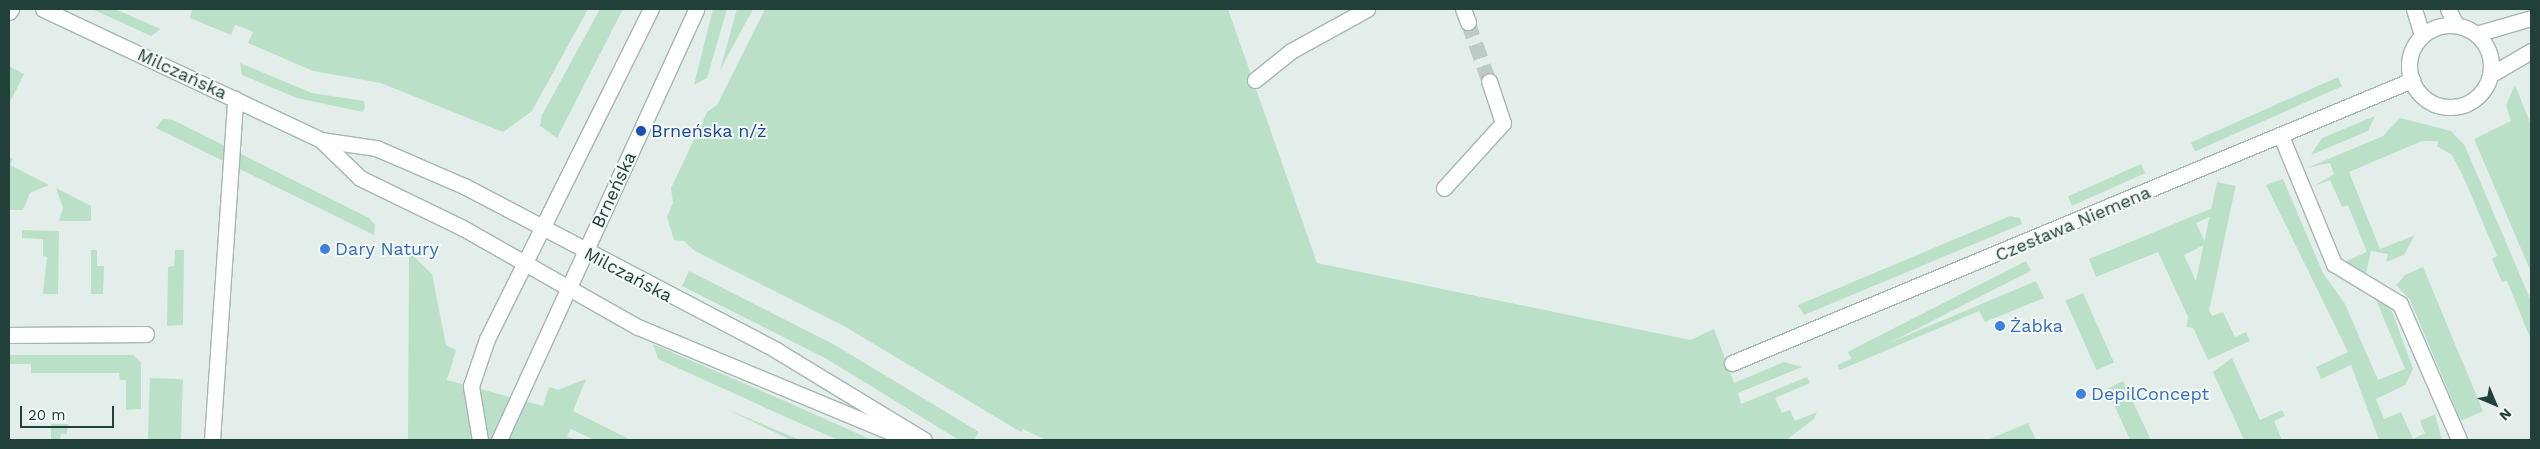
<!DOCTYPE html>
<html>
<head>
<meta charset="utf-8">
<style>
	body { margin:0 }
	#map { position:relative; width:2540px; height:449px; overflow:hidden; background:#e3eeea; font-family:"Work Sans",sans-serif }
	div>[style] { position:absolute }
	[style*='--x'] { left:calc(var(--x)*1px); top:calc(var(--y)*1px); width:calc(var(--w)*1px); rotate:calc(var(--a)*1deg) }
	.green>* { inset:0; background:#bbe0c8; transform-origin:0 0 }
	.street-tunnel>* { height:15px; margin-top:-7.5px; transform-origin:0; background:repeating-linear-gradient(90deg,#bccbc7 0 15px,transparent 0 23px) }
	.roads { filter:drop-shadow(1px 0 #a5b6b2) drop-shadow(-1px 0 #a5b6b2) drop-shadow(0 1px #a5b6b2) drop-shadow(0 -1px #a5b6b2) }
	.street>* { height:15px; margin:-7.5px; padding:0 7.5px; transform-origin:7.5px; border-radius:7.5px; background:#fff }
	.street>.ring { margin:-7.5px; padding:0; box-sizing:content-box; background:none; border:15px solid #fff; border-radius:50% }
	.dots>* { width:14px; height:14px; translate:-50% -50%; box-sizing:border-box; border:2px solid #f4faf7; border-radius:50% }
	span { translate:-50% -50%; white-space:nowrap; text-align:center; line-height:1.15; -webkit-text-stroke:4px #f4faf7; paint-order:stroke }
	.street-label { font-size:18px; color:#22403a }
	.transit-label { font-size:18px; color:#164399 }
	.left { translate:0 -50%; text-align:left }
	.shop-label { font-size:18px; color:#366cbe }
	.frame { position:absolute; inset:0; border:10px solid #22403a; pointer-events:none }
	.north { position:absolute; left:2470px; top:379px; width:50px; height:50px; -webkit-text-stroke:4px #f4faf7; paint-order:stroke; rotate:135deg; font-size:14px; font-weight:700; line-height:20px; text-align:center; color:#22403a }
	.north::after { content:''; display:block; margin:auto; width:18px; height:22px; background:#22403a; clip-path:polygon(50% 0,100% 100%,50% 72%,0 100%) }
	.scale { position:absolute; left:20px; top:406px; width:94px; height:22px; box-sizing:border-box; border:2px solid #22403a; border-top:0; padding-left:6px; font-size:15px; line-height:18px; white-space:nowrap; color:#22403a; -webkit-text-stroke:4px #f4faf7; paint-order:stroke }
</style>
</head>
<body>
<div id="map">
	<div class="green">
		<div style="clip-path:polygon(92px 9px,115px 9px,161px 29px,151px 36px)"></div>
		<div style="clip-path:polygon(192px 9px,588px 9px,532px 111px,503px 132px,381px 83px,313px 71px,248px 43px,253px 32px,244px 28px,235px 25px,231px 35px,190px 18px)"></div>
		<div style="clip-path:polygon(600px 9px,623px 9px,557px 138px,540px 126px,542px 115px)"></div>
		<div style="clip-path:polygon(713px 9px,727px 9px,707px 78px,694px 85px)"></div>
		<div style="clip-path:polygon(737px 9px,753px 9px,720px 70px)"></div>
		<div style="clip-path:polygon(765px 9px,1228px 9px,1317px 263px,1690px 340px,1714px 329px,1734px 383px,1784px 362px,1802px 367px,1738px 393px,1741px 404px,1807px 377px,1810px 383px,1775px 398px,1782px 413px,1790px 410px,1795px 421px,1817px 412px,1814px 419px,1786px 440px,1046px 440px,1023px 429px,1021px 432px,844px 326px,695px 251px,684px 241px,674px 240px,667px 217px,673px 203px,671px 188px,707px 112px,717px 105px)"></div>
		<div style="clip-path:polygon(240px 63px,312px 93px,364px 101px,365px 107px,363px 112px,297px 98px,242px 75px)"></div>
		<div style="clip-path:polygon(9px 66px,24px 74px,9px 104px)"></div>
		<div style="left:2338px;top:77px;width:10px;height:161px;rotate:66deg"></div>
		<div style="clip-path:polygon(2515px 85px,2531px 125px,2531px 272px,2474px 139px,2511px 121px,2506px 105px)"></div>
		<div style="clip-path:polygon(2375px 116px,2368px 131px,2311px 155px,2322px 138px)"></div>
		<div style="clip-path:polygon(2400px 118px,2451px 131px,2465px 146px,2531px 301px,2531px 340px,2507px 281px,2502px 282px,2492px 259px,2497px 256px,2463px 176px,2452px 155px,2437px 146px,2438px 141px,2422px 141px,2349px 172px,2380px 249px,2415px 235px,2404px 255px,2386px 262px,2388px 254px,2371px 251px,2366px 273px,2348px 264px,2346px 261px,2367px 252px,2348px 205px,2342px 207px,2330px 180px,2314px 186px,2334px 174px,2330px 163px,2307px 168px,2383px 136px)"></div>
		<div style="clip-path:polygon(163px 119px,173px 120px,369px 218px,375px 225px,374px 235px,156px 128px)"></div>
		<div style="clip-path:polygon(9px 157px,13px 159px,10px 165px,49px 185px,30px 193px,23px 210px,9px 210px)"></div>
		<div style="left:2141px;top:164px;width:10px;height:80px;rotate:66deg"></div>
		<div style="clip-path:polygon(2283px 179px,2323px 273px,2345px 304px,2378px 380px,2405px 369px,2374px 295px,2392px 311px,2413px 369px,2405px 385px,2376px 399px,2384px 419px,2401px 412px,2413px 439px,2425px 433px,2420px 421px,2435px 414px,2442px 440px,2379px 440px,2351px 365px,2321px 379px,2316px 367px,2348px 352px,2266px 185px)"></div>
		<div style="left:2217px;top:182px;width:19px;height:148px;rotate:12deg"></div>
		<div style="clip-path:polygon(56px 188px,91px 206px,91px 221px,59px 221px,63px 208px)"></div>
		<div style="clip-path:polygon(2215px 207px,2218px 213px,2196px 223px,2206px 244px,2184px 255px,2212px 316px,2223px 312px,2235px 337px,2246px 332px,2250px 341px,2208px 360px,2158px 252px,2096px 277px,2089px 259px)"></div>
		<div style="clip-path:polygon(2010px 216px,2020px 218px,2022px 224px,1804px 315px,1798px 305px)"></div>
		<div style="clip-path:polygon(22px 230px,59px 231px,58px 294px,43px 294px,47px 257px,43px 256px,43px 239px,22px 238px)"></div>
		<div style="clip-path:polygon(91px 250px,97px 250px,97px 266px,104px 266px,103px 294px,91px 294px)"></div>
		<div style="clip-path:polygon(175px 250px,184px 250px,183px 325px,167px 326px,168px 267px,174px 266px)"></div>
		<div style="clip-path:polygon(409px 252px,432px 274px,446px 345px,456px 350px,447px 380px,543px 406px,549px 387px,558px 390px,586px 379px,573px 411px,631px 440px,594px 440px,571px 429px,567px 436px,576px 440px,408px 440px)"></div>
		<div style="left:2026px;top:261px;width:11px;height:200px;rotate:63deg"></div>
		<div style="clip-path:polygon(2423px 267px,2483px 411px,2461px 421px,2410px 300px,2396px 285px,2405px 275px)"></div>
		<div style="clip-path:polygon(689px 271px,833px 344px,979px 432px,974px 440px,959px 440px,825px 358px,682px 286px)"></div>
		<div style="clip-path:polygon(2036px 281px,2044px 298px,1985px 322px,1979px 311px,1840px 370px,1837px 365px)"></div>
		<div style="left:2083px;top:293px;width:76px;height:19px;rotate:66deg"></div>
		<div style="clip-path:polygon(653px 344px,794px 405px,872px 440px,838px 440px,788px 418px,658px 359px)"></div>
		<div style="clip-path:polygon(9px 355px,133px 355px,141px 362px,141px 409px,126px 410px,126px 380px,120px 380px,119px 373px,31px 373px,31px 364px,9px 364px)"></div>
		<div style="clip-path:polygon(2232px 358px,2260px 420px,2282px 410px,2285px 416px,2274px 421px,2282px 440px,2244px 440px,2213px 372px)"></div>
		<div style="left:150px;top:378px;width:33px;height:62px;rotate:2deg"></div>
		<div style="clip-path:polygon(2123px 381px,2151px 440px,2130px 440px,2107px 389px)"></div>
		<div style="clip-path:polygon(724px 408px,800px 440px,791px 440px)"></div>
		<div style="clip-path:polygon(2028px 423px,2036px 440px,1987px 440px)"></div>
		<div style="clip-path:polygon(51px 424px,68px 424px,67px 434px,61px 434px,60px 440px,51px 440px)"></div>
	</div>
	<div class="street-tunnel">
		<div style="--x:1468;--y:22;--w:63;--a:70.4"></div>
	</div>
	<div class="roads">
		<div class="street">
			<div style="--x:43;--y:9;--w:307;--a:25.2"></div>
			<div style="--x:321;--y:140;--w:56;--a:8.3"></div>
			<div style="--x:376;--y:148;--w:98;--a:23.4"></div>
			<div style="--x:466;--y:187;--w:350;--a:27.7"></div>
			<div style="--x:776;--y:350;--w:173;--a:31.3"></div>
			<div style="--x:1463;--y:9;--w:14;--a:69"></div>
			<div style="--x:2414;--y:9;--w:28;--a:73"></div>
			<div style="--x:2448;--y:9;--w:18;--a:63"></div>
			<div style="--x:9;--y:12;--w:4;--a:-56"></div>
			<div class="ring" style="left:2409px;top:25px;width:67px;height:67px"></div>
			<div style="--x:2476;--y:34;--w:57;--a:-16.2"></div>
			<div style="--x:2490;--y:75;--w:48;--a:-30.3"></div>
			<div style="--x:1255;--y:80;--w:46;--a:-38.9"></div>
			<div style="--x:1291;--y:51;--w:87;--a:-28.9"></div>
			<div style="--x:2281;--y:136;--w:139;--a:67.5"></div>
			<div style="--x:2334;--y:264;--w:77;--a:31.2"></div>
			<div style="--x:2400;--y:304;--w:148;--a:66.5"></div>
			<div style="--x:321;--y:140;--w:54;--a:44.3"></div>
			<div style="--x:360;--y:178;--w:112;--a:25.9"></div>
			<div style="--x:461;--y:227;--w:203;--a:29.5"></div>
			<div style="--x:638;--y:327;--w:294;--a:22.6"></div>
			<div style="--x:1444;--y:188;--w:88;--a:-47.8"></div>
			<div style="--x:1503;--y:123;--w:44;--a:-108.4"></div>
			<div style="--x:9;--y:335;--w:137;--a:-0.4"></div>
			<div style="--x:1732;--y:363;--w:737;--a:-22.6"></div>
			<div style="--x:212;--y:440;--w:342;--a:-86.1"></div>
			<div style="--x:480;--y:440;--w:55;--a:-99.5"></div>
			<div style="--x:471;--y:386;--w:50;--a:-71.2"></div>
			<div style="--x:487;--y:339;--w:369;--a:-63.6"></div>
			<div style="--x:499;--y:440;--w:474;--a:-65.4"></div>
		</div>
	</div>
	<div class="dots">
		<div style="left:641px;top:131px;background:#1a4fb4"></div>
		<div style="left:325px;top:249px;background:#3f7fe0"></div>
		<div style="left:2000px;top:326px;background:#3f7fe0"></div>
		<div style="left:2081px;top:394px;background:#3f7fe0"></div>
	</div>
	<div class="street-label">
		<span style="left:182px;top:74px;rotate:25deg">Milczańska</span>
		<span style="left:614px;top:190px;rotate:-65deg">Brneńska</span>
		<span style="left:2073px;top:224px;rotate:-23deg">Czesława Niemena</span>
		<span style="left:628px;top:275px;rotate:28deg">Milczańska</span>
	</div>
	<div class="transit-label">
		<span class="left" style="left:651px;top:131px">Brneńska n/ż</span>
	</div>
	<div class="shop-label">
		<span class="left" style="left:335px;top:249px">Dary Natury</span>
		<span class="left" style="left:2010px;top:326px">Żabka</span>
		<span class="left" style="left:2091px;top:394px">DepilConcept</span>
	</div>
	<div class="frame"></div>
	<div class="north">N</div>
	<div class="scale">20 m</div>
</div>
</body>
</html>
